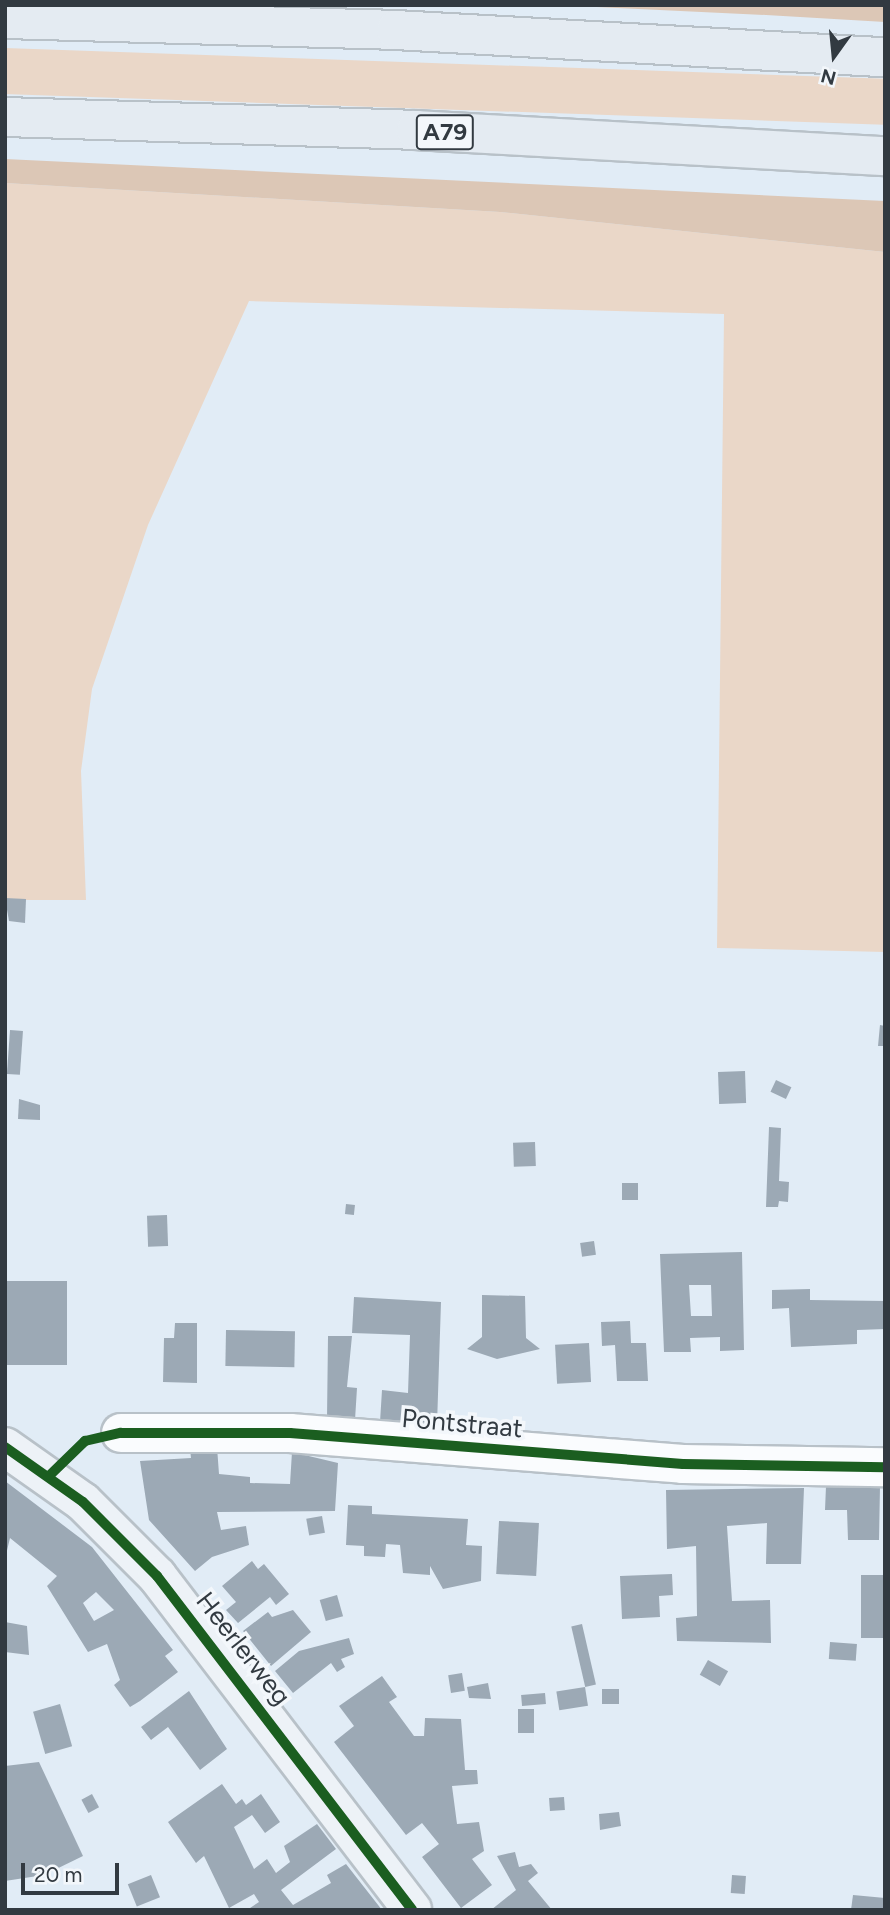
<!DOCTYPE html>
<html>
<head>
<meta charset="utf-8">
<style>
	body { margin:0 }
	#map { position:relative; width:890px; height:1915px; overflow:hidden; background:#e1ecf6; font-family:Figtree,sans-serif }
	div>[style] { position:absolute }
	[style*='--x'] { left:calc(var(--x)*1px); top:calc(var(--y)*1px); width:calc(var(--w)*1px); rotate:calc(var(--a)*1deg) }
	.green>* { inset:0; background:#ead7c8; transform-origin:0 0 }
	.forest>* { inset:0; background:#dcc7b6 }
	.building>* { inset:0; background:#9ca9b5; transform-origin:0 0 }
	.roads { filter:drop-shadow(2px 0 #b8c1c8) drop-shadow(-2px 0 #b8c1c8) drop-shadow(0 2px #b8c1c8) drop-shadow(0 -2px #b8c1c8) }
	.minor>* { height:38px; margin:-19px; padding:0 19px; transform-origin:19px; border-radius:19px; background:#fafcfe }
	.major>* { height:38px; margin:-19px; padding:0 19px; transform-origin:19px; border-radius:19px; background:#edf2f7 }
	.highway>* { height:38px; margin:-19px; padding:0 19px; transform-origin:19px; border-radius:19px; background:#e4ebf2 }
	.cycleway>* { height:10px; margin:-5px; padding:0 5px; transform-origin:5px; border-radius:5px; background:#1b5e20 }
	span { translate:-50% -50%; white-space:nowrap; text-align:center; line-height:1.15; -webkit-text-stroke:7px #f3f7fb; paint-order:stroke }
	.shield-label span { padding:2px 5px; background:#f3f7fb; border:2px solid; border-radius:5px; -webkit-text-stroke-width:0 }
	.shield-label { font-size:24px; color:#323a41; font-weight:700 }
	.street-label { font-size:26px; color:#323a41 }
	.frame { position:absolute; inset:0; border:7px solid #323a41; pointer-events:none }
	.north { position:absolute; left:799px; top:21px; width:70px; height:70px; -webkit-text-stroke:5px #f3f7fb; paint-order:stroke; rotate:195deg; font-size:19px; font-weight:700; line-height:28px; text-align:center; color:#323a41 }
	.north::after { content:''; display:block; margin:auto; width:24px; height:32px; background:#323a41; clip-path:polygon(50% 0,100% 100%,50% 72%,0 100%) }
	.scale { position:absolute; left:21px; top:1863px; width:98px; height:32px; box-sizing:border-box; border:4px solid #323a41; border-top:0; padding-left:9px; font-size:21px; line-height:24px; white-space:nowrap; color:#323a41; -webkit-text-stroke:5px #f3f7fb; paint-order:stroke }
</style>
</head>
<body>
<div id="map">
	<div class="green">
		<div style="left:5px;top:48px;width:881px;height:46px;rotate:2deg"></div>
		<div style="clip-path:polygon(5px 183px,500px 212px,885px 252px,885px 952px,717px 948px,724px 314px,249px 301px,148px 525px,92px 689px,81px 771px,86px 900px,5px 900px)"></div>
	</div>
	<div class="forest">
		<div style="clip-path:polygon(555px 5px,885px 5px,885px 22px,766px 15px)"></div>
		<div style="clip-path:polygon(5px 159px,885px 201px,885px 252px,500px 212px,5px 183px)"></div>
	</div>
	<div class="building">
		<div style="clip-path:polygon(5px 898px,26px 899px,25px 923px,9px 921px)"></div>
		<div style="clip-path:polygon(880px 1025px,885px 1026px,885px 1046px,878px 1046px)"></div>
		<div style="left:10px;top:1030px;width:13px;height:44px;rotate:4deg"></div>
		<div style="left:745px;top:1071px;width:32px;height:27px;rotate:88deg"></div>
		<div style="left:776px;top:1080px;width:17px;height:13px;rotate:25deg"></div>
		<div style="clip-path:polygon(19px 1099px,40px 1105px,40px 1120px,18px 1119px)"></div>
		<div style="clip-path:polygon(769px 1127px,781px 1128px,779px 1181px,789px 1182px,788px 1202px,779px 1201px,778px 1207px,766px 1207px)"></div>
		<div style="left:535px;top:1142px;width:24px;height:22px;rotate:88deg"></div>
		<div style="left:622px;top:1183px;width:16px;height:17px"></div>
		<div style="left:346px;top:1204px;width:9px;height:10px;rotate:6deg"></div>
		<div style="left:167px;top:1215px;width:31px;height:20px;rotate:88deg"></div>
		<div style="left:594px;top:1241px;width:14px;height:14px;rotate:82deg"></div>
		<div style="clip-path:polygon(evenodd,742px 1252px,744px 1350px,720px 1351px,720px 1337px,690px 1338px,691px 1352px,664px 1352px,660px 1254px,742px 1252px,689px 1285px,711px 1285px,712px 1316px,691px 1316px,689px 1285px)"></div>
		<div style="left:5px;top:1281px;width:62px;height:84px"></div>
		<div style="clip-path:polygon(810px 1289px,810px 1300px,885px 1301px,885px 1329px,857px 1330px,857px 1344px,791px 1347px,789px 1308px,772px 1309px,772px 1290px)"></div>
		<div style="clip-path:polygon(482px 1295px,525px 1296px,526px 1338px,540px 1349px,497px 1359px,467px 1349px,482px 1337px)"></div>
		<div style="clip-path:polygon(354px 1297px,441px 1302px,437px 1425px,380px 1422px,382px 1390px,408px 1393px,410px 1335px,352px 1333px)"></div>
		<div style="clip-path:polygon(630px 1321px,631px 1343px,646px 1343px,648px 1381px,617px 1381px,615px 1345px,602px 1346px,601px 1322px)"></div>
		<div style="clip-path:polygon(175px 1323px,197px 1323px,197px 1383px,163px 1382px,164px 1338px,174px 1338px)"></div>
		<div style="left:226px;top:1330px;width:69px;height:36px;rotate:1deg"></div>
		<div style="clip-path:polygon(328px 1336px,352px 1336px,347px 1387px,357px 1388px,355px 1420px,327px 1418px)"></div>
		<div style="left:589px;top:1343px;width:39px;height:34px;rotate:87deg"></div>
		<div style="clip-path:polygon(217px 1447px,219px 1474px,250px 1477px,250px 1483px,290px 1484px,292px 1452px,338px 1463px,335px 1511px,217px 1512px,221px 1530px,246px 1526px,249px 1545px,212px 1557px,195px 1571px,149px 1520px,140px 1461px,191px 1458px,190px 1449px)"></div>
		<div style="clip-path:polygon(evenodd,5px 1481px,92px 1547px,173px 1650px,165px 1656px,178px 1672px,140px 1701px,130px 1707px,114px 1685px,120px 1680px,107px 1644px,88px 1652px,47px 1586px,57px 1576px,10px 1538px,5px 1559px,5px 1481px,96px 1592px,114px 1610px,94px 1621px,83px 1603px,96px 1592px)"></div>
		<div style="clip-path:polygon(826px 1486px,880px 1487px,879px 1540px,848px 1540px,847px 1510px,825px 1510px)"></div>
		<div style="clip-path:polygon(804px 1488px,801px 1564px,766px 1564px,767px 1523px,727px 1526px,732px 1601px,770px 1600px,771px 1643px,677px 1641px,676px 1618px,697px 1616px,696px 1546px,667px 1549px,666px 1490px)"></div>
		<div style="clip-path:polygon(348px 1505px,372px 1506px,372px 1514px,468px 1519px,466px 1545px,482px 1546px,481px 1581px,443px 1589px,430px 1566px,430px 1575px,403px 1573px,400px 1545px,386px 1544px,385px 1557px,364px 1556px,364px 1546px,346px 1545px)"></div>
		<div style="left:322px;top:1516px;width:17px;height:16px;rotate:80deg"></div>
		<div style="left:499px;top:1521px;width:40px;height:53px;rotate:3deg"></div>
		<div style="clip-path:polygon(252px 1561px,258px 1569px,264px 1564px,289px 1594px,276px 1605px,270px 1597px,238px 1623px,226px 1610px,236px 1602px,222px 1586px)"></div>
		<div style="clip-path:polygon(672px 1574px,673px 1595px,659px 1596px,660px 1617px,622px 1619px,620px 1576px)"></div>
		<div style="left:861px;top:1575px;width:24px;height:63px"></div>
		<div style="left:337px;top:1595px;width:22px;height:18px;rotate:74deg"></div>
		<div style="clip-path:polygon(293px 1610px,311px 1632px,271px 1666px,243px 1631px,268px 1612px,272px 1617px)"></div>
		<div style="clip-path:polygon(5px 1622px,27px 1626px,29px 1655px,5px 1652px)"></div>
		<div style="left:582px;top:1624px;width:62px;height:11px;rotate:77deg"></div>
		<div style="clip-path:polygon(349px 1638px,354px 1654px,341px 1659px,345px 1667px,337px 1672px,331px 1663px,293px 1693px,275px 1671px,299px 1651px)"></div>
		<div style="left:830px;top:1642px;width:27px;height:17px;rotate:4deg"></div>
		<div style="left:708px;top:1660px;width:23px;height:17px;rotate:29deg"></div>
		<div style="left:462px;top:1673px;width:18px;height:14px;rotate:81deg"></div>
		<div style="clip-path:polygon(382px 1676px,397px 1697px,389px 1702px,414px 1736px,424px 1736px,425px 1718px,461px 1719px,465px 1770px,477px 1770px,478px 1784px,452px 1786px,457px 1824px,479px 1822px,484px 1851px,472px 1859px,492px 1885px,461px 1908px,422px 1857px,439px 1844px,422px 1823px,406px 1835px,334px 1742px,354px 1726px,339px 1706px)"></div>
		<div style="clip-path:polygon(488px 1683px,491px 1699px,469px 1698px,467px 1687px)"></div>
		<div style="left:585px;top:1687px;width:19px;height:29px;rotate:81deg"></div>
		<div style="left:602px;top:1689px;width:17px;height:15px"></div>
		<div style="clip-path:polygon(189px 1691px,227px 1749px,200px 1770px,168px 1727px,151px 1740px,141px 1727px)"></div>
		<div style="left:545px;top:1693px;width:11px;height:24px;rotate:85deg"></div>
		<div style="left:60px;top:1704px;width:44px;height:28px;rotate:74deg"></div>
		<div style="left:518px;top:1709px;width:16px;height:24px"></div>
		<div style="clip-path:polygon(39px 1762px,83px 1856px,44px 1875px,5px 1881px,5px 1766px)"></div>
		<div style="clip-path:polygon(222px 1784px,236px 1804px,242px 1799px,246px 1805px,261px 1794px,280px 1822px,265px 1833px,252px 1815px,234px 1827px,254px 1869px,267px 1859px,276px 1873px,290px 1862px,284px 1846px,317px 1824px,336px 1849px,281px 1890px,293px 1905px,331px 1883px,327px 1875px,346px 1864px,382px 1910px,247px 1910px,259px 1902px,254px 1894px,229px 1908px,204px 1856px,196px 1863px,168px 1822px)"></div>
		<div style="left:92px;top:1794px;width:15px;height:12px;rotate:62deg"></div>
		<div style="left:564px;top:1797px;width:13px;height:15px;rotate:86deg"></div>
		<div style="clip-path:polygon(619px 1812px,621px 1826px,600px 1830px,599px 1814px)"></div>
		<div style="clip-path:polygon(515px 1852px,519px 1867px,531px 1864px,538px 1873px,528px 1881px,552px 1910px,491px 1910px,516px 1890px,497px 1856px)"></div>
		<div style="left:151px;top:1875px;width:24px;height:25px;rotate:68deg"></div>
		<div style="left:732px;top:1875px;width:14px;height:18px;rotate:4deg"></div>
		<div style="clip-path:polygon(853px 1895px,885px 1898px,885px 1910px,851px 1910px)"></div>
	</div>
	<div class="roads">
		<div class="minor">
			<div style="--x:121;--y:1433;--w:169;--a:0"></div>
			<div style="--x:290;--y:1433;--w:394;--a:4.5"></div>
			<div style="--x:683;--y:1464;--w:202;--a:0.9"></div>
		</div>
		<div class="major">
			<div style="--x:5;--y:1447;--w:95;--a:35.2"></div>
			<div style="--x:83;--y:1502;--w:105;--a:45"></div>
			<div style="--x:157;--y:1576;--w:420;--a:52.6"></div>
		</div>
		<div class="highway">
			<div style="--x:5;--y:19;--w:391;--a:1.6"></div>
			<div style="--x:396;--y:30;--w:490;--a:3.2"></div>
			<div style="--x:5;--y:117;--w:411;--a:1.8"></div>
			<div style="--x:416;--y:130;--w:470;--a:3.2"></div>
		</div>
	</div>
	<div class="cycleway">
		<div style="--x:5;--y:1447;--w:95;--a:35.2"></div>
		<div style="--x:83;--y:1502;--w:105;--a:45"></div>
		<div style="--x:157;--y:1576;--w:420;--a:52.6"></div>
		<div style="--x:50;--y:1475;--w:49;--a:-44.2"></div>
		<div style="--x:85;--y:1441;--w:37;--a:-13"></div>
		<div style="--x:121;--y:1433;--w:169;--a:0"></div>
		<div style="--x:290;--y:1433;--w:394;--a:4.5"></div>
		<div style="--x:683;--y:1464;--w:202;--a:0.9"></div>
	</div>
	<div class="shield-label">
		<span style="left:445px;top:132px">A79</span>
	</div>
	<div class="street-label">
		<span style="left:462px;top:1424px;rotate:5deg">Pontstraat</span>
		<span style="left:243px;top:1649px;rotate:52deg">Heerlerweg</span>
	</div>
	<div class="frame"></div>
	<div class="north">N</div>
	<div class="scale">20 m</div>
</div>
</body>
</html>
